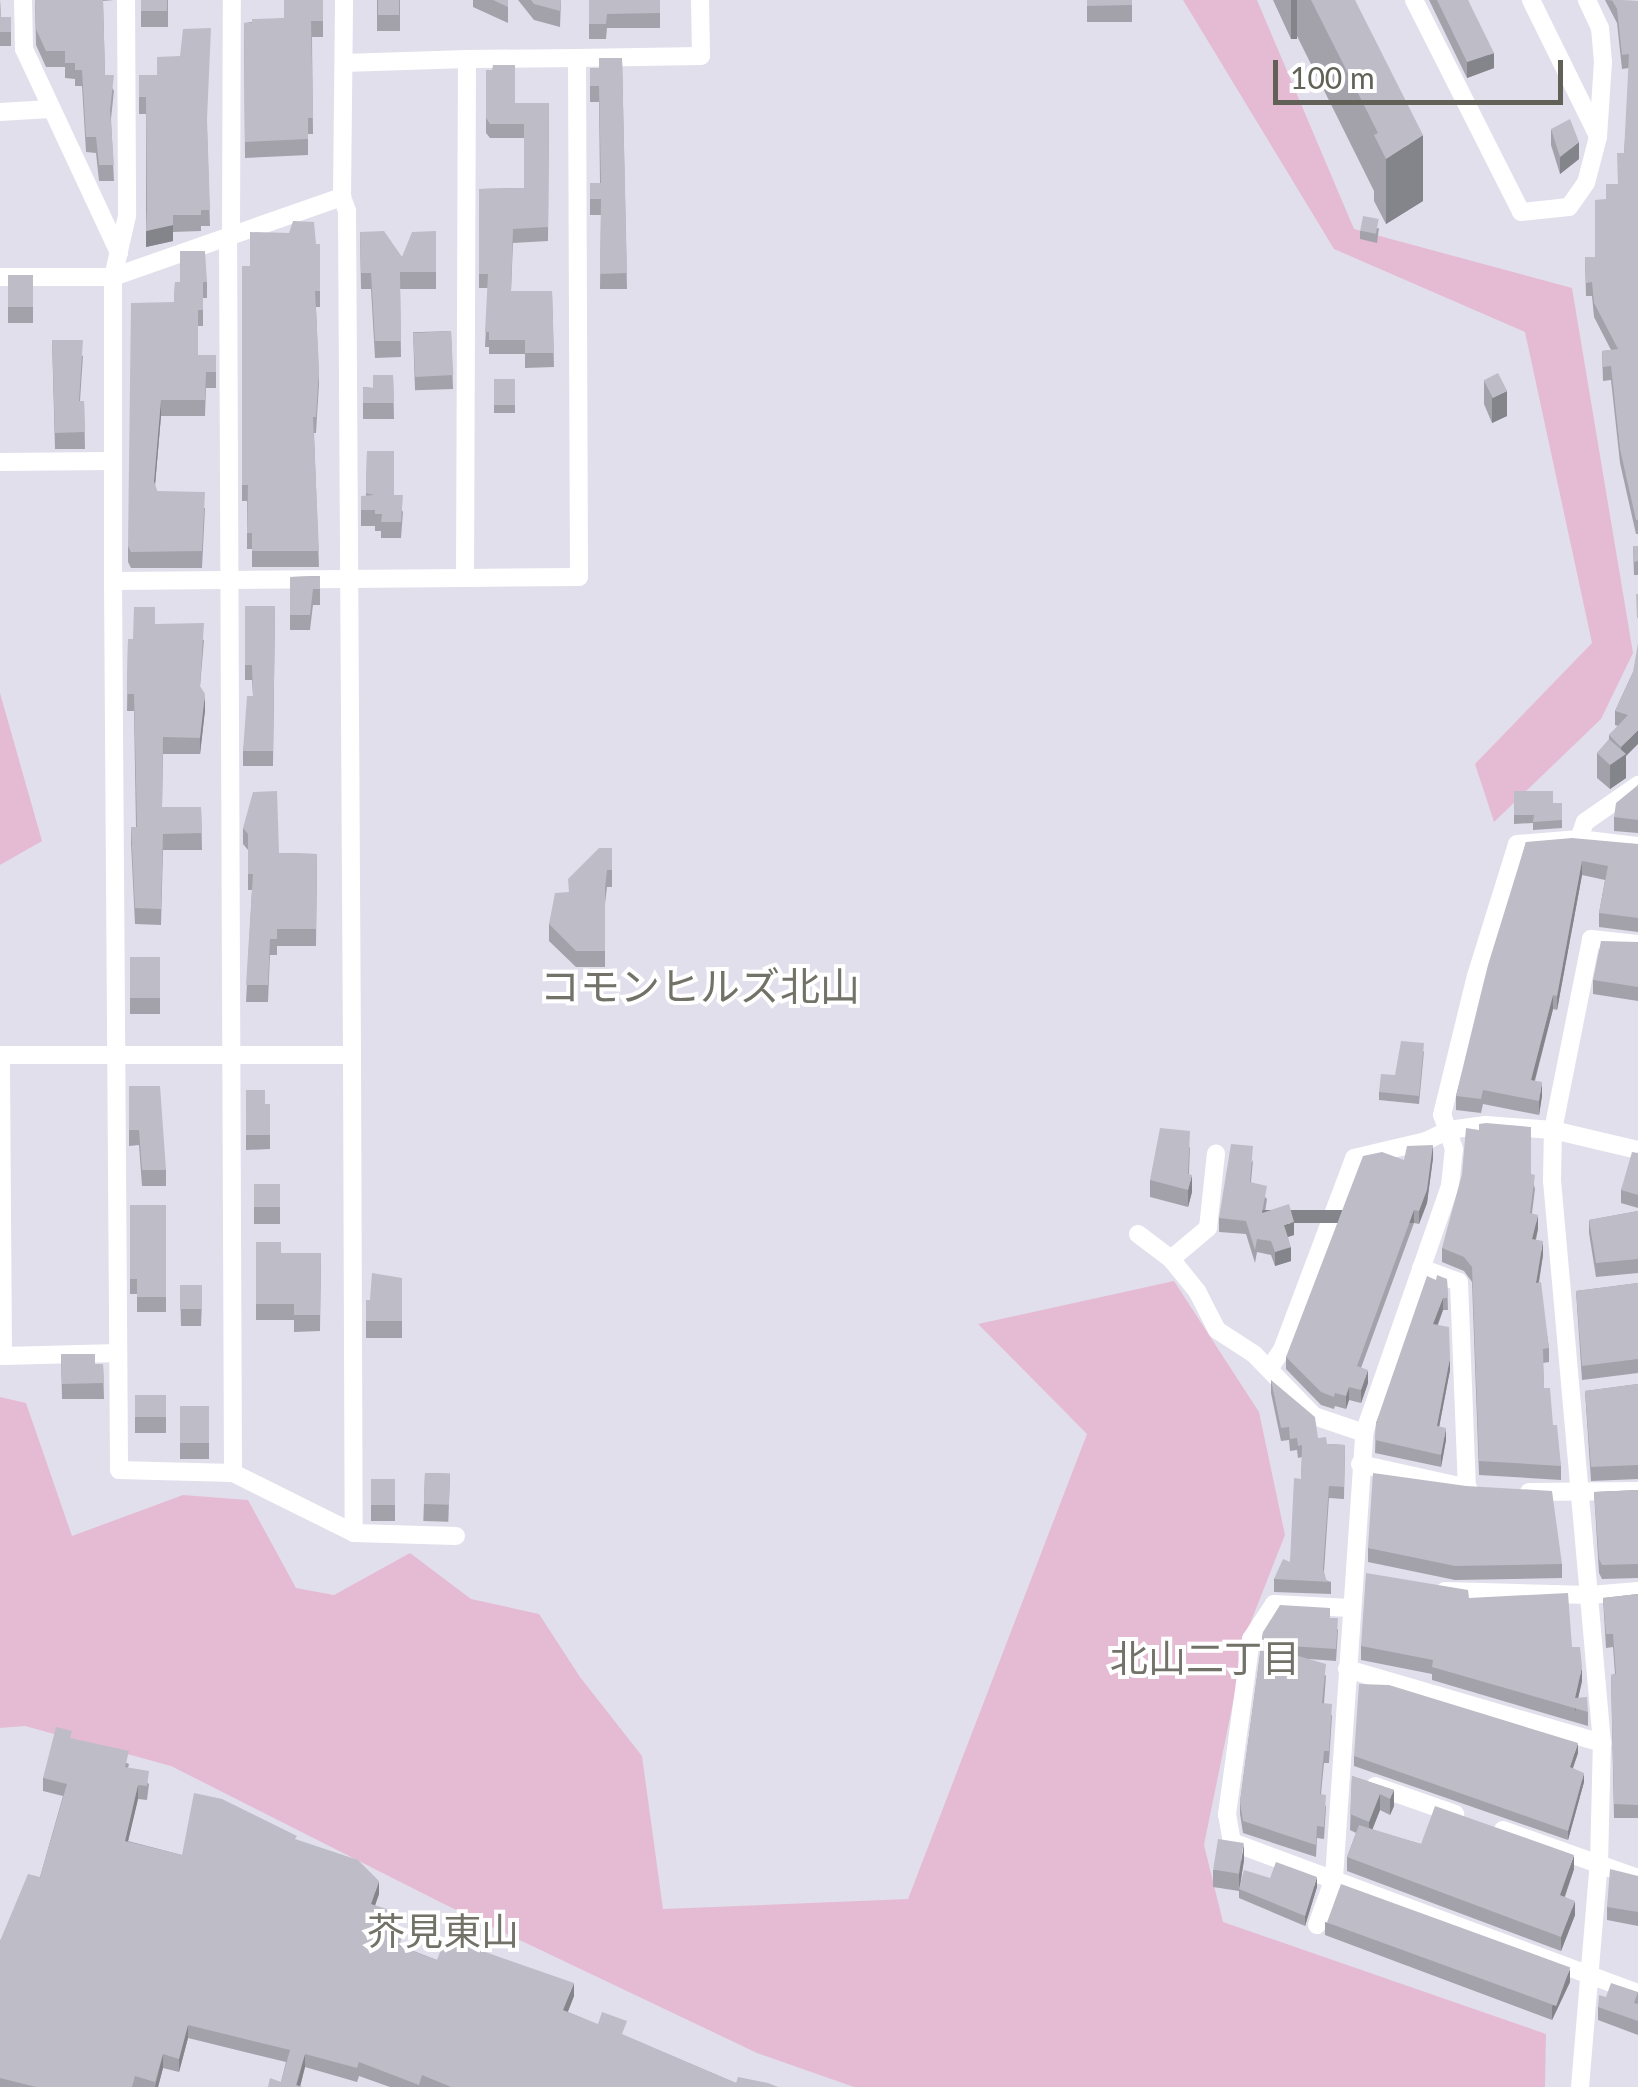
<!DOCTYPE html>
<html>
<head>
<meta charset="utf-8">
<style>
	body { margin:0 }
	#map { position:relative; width:1638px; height:2087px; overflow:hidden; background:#e2dfec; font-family:Lato,"Noto Sans JP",sans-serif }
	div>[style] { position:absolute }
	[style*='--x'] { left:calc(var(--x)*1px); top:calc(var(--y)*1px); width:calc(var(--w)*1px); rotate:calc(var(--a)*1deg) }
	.green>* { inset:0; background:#e5bbd3 }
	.street>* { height:18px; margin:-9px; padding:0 9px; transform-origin:9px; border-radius:9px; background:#fff }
	.wall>* { inset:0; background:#a3a2ab; transform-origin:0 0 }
	.shaded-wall>* { inset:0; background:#84848b; transform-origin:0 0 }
	.building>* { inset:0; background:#bdbcc7; transform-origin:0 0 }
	span { translate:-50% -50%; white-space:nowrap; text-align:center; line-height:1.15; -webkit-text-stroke:8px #fff; paint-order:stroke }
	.neighbourhood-label { font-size:38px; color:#737269 }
	.quarter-label { font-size:40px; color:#737269 }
	.scale { position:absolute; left:1273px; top:60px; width:290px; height:45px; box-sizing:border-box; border:5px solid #616158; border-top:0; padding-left:12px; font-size:30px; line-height:35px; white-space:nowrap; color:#616158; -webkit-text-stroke:8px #fff; paint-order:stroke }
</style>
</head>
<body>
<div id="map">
	<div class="green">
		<div style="clip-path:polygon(1183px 0,1257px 0,1354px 229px,1572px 288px,1633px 653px,1601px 719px,1494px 822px,1475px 764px,1592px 643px,1525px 332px,1334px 249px)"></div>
		<div style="clip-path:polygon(0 693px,42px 841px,0 865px)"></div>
		<div style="clip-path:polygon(1174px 1281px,1259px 1412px,1285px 1535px,1248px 1629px,1204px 1845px,1223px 1922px,1546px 2034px,1545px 2087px,854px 2087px,757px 2053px,446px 1905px,171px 1766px,25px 1726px,0 1728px,0 1397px,26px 1403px,72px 1536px,183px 1495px,248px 1500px,296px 1588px,334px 1595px,410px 1553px,471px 1599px,539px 1614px,580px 1677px,642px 1756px,663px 1909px,908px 1899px,1087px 1434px,978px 1324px)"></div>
	</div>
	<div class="street">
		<div style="--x:23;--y:0;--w:49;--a:88.8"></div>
		<div style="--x:24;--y:49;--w:225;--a:65"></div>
		<div style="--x:126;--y:0;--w:216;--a:89.7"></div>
		<div style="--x:127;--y:216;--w:63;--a:102.9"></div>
		<div style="--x:113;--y:277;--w:304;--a:90"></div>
		<div style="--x:113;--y:581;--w:352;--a:-0.5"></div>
		<div style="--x:1414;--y:0;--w:237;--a:63.2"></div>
		<div style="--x:1521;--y:212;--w:48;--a:-5.9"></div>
		<div style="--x:1569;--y:207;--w:29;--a:-55"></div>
		<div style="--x:1586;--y:183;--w:48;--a:-75.4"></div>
		<div style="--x:1598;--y:137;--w:75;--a:-86.2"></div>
		<div style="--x:1603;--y:62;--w:34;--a:-95"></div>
		<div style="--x:1600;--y:28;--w:31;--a:-115"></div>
		<div style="--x:1531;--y:0;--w:152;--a:63.8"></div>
		<div style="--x:577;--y:58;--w:124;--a:-0.9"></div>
		<div style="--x:701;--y:56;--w:56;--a:-91"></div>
		<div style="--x:344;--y:63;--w:123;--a:-1.9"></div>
		<div style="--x:467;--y:59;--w:110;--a:-0.5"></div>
		<div style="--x:577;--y:58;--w:519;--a:89.78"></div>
		<div style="--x:579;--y:577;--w:114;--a:179.5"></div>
		<div style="--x:465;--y:578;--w:519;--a:-89.78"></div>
		<div style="--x:0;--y:112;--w:50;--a:-3.4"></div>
		<div style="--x:342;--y:197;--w:15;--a:70"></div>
		<div style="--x:347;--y:211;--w:844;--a:89.66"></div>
		<div style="--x:231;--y:236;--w:236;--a:-89.8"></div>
		<div style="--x:0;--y:277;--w:113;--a:0"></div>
		<div style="--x:113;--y:277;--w:243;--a:-19.3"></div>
		<div style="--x:342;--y:197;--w:197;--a:-89.4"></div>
		<div style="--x:0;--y:462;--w:111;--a:-0.5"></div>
		<div style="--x:113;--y:581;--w:889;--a:89.61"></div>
		<div style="--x:119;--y:1470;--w:114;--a:1.5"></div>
		<div style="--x:233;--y:1473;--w:1236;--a:-90.23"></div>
		<div style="--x:1579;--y:839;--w:18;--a:-71"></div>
		<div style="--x:1585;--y:822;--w:65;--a:-34.9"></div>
		<div style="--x:1138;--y:1234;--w:41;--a:37.1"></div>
		<div style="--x:1171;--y:1259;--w:41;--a:50.9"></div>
		<div style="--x:1197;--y:1291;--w:44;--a:62.9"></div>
		<div style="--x:1217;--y:1330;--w:44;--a:33"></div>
		<div style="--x:1254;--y:1354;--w:86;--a:45.9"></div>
		<div style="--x:1314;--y:1416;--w:53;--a:18.8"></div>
		<div style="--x:1171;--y:1259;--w:48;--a:-40"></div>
		<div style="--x:1208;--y:1228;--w:75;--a:-83.9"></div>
		<div style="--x:1421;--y:1268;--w:40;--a:20.2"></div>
		<div style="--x:1459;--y:1282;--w:206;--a:87.8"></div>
		<div style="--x:118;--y:1353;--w:115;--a:178.5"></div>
		<div style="--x:3;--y:1356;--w:301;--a:-90.4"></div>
		<div style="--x:1;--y:1055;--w:351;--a:0"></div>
		<div style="--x:352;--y:1055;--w:478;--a:89.8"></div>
		<div style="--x:354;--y:1533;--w:135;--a:-153.6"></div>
		<div style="--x:1269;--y:1369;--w:23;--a:-56"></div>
		<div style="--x:1282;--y:1350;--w:205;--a:-69.4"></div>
		<div style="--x:1354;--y:1158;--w:74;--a:-13.3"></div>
		<div style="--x:1426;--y:1141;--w:25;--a:-26"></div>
		<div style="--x:1449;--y:1130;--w:37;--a:-8"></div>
		<div style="--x:1486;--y:1125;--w:67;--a:4.3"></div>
		<div style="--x:1553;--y:1130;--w:87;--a:13.2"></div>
		<div style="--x:1360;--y:1464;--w:111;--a:12.5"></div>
		<div style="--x:1529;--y:1492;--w:109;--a:-0.5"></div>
		<div style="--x:354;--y:1533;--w:102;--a:1.7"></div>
		<div style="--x:1445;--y:1591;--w:145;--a:1.6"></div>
		<div style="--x:1590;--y:1595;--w:48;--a:-4.8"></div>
		<div style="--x:1350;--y:1608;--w:76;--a:-177"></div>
		<div style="--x:1274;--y:1604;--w:42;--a:123.3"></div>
		<div style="--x:1251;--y:1639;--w:177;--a:97.8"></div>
		<div style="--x:1227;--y:1814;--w:28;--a:80"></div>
		<div style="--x:1232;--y:1842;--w:433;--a:20.4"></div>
		<div style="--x:1347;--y:1669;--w:266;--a:16.2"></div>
		<div style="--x:1375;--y:1786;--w:85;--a:19.3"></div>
		<div style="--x:1503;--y:1830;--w:143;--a:19.6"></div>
		<div style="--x:1317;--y:1925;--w:50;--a:-70.1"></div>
		<div style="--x:1334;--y:1878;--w:446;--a:-86.1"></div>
		<div style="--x:1364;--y:1433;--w:262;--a:-70.8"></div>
		<div style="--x:1450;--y:1186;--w:37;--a:-84"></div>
		<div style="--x:1454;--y:1149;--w:36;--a:-109"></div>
		<div style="--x:1442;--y:1115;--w:143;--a:-76.3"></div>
		<div style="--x:1476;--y:976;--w:138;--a:-72.7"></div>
		<div style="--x:1517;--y:844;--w:62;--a:-4.6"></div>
		<div style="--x:1579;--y:839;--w:59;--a:6.8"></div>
		<div style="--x:1580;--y:2087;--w:225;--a:-85.2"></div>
		<div style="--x:1599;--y:1863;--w:120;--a:-88.6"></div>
		<div style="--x:1602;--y:1743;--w:565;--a:-95.08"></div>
		<div style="--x:1552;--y:1180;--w:50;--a:-88.9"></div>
		<div style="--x:1553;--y:1130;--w:195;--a:-78.7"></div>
		<div style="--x:1591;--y:939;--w:47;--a:6.1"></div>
	</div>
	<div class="wall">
		<div style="clip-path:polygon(0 0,1px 17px,11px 17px,11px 46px,0 46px)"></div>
		<div style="clip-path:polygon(35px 0,114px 0,103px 1px,105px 75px,114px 91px,111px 119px,114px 181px,99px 181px,96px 153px,86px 152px,82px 86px,75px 86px,75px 79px,65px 78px,65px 67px,46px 67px,36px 45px)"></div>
		<div style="left:141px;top:0;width:27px;height:27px"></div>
		<div style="clip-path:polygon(323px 0,323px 37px,312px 37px,313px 134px,308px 134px,308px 155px,245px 158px,244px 23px,284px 18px)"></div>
		<div style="left:377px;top:0;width:23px;height:31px"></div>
		<div style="clip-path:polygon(473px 0,508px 0,508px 23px,473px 7px)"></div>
		<div style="clip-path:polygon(518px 0,561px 0,560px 27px,534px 20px)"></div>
		<div style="clip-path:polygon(589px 0,660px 0,660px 28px,607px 28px,606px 39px,589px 39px)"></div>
		<div style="left:1087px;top:0;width:45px;height:22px"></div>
		<div style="clip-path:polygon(1273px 0,1355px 0,1423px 201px,1386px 224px,1374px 201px,1374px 191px,1297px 36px,1291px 39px)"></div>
		<div style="clip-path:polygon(1429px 0,1468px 0,1494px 68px,1467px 78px)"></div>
		<div style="clip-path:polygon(1605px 0,1638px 1px,1638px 534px,1636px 534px,1620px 463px,1611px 380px,1603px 381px,1602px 351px,1611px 350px,1594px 317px,1592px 296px,1586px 296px,1585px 257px,1595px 257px,1606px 199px,1618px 184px,1624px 153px,1628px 97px,1629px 68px,1622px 69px,1617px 23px)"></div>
		<div style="clip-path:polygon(180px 56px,207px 129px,210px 226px,201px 226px,201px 231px,173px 232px,173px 241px,146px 247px,146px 114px,139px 114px,139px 75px,157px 75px)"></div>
		<div style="clip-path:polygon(622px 58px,627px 289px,600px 289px,601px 215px,590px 215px,590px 183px,600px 183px,599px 102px,590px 102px,590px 68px,599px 68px)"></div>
		<div style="clip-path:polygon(486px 70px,515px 103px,549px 103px,548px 241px,513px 243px,511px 291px,552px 291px,554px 367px,525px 368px,525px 354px,489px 354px,489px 347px,485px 347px,488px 288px,479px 288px,479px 189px,524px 188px,524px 138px,490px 138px,486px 133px)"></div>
		<div style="clip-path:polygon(1551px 129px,1579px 159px,1560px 174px,1551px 145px)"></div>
		<div style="clip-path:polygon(1379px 228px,1377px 243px,1360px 239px,1360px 231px)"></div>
		<div style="clip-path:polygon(436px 231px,436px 289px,400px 289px,401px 357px,375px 358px,371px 289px,361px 289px,360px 232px,402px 257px)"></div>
		<div style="clip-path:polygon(316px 244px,320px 244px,320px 307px,316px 307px,319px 384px,316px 433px,314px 433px,319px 567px,252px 567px,252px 549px,247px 549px,247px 501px,242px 501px,242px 266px,250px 266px)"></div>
		<div style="left:8px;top:275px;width:25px;height:48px"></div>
		<div style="clip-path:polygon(175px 282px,207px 282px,207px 298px,203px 298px,203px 326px,198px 326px,198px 355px,216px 355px,216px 388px,206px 388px,205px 416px,161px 416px,155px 485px,157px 491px,205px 508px,202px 568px,131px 568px,128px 562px,128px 546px,174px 302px)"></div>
		<div style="left:451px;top:331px;width:58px;height:38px;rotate:88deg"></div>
		<div style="clip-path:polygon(52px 340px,83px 356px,80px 401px,84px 401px,85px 449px,55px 449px)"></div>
		<div style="clip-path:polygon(393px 375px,394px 419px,363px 419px,363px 387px,373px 388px)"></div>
		<div style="left:494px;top:379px;width:21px;height:34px"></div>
		<div style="clip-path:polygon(1484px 380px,1507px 416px,1492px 423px,1484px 404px)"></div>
		<div style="clip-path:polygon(367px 451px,403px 512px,401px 538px,381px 538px,381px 531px,375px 531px,375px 526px,361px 526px,361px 496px,366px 496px)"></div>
		<div style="clip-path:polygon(1633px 546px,1638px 546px,1638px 575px,1634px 575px)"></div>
		<div style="clip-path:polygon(320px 576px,320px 605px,313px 605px,310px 630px,290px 630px,290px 577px)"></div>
		<div style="clip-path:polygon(245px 606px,275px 606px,273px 766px,243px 766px,243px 751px,253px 696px,252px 680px,245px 680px)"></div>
		<div style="clip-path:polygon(155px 624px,204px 640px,200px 687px,205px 710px,200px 754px,163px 754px,162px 807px,201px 807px,202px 850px,163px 850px,161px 925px,135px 924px,131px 843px,131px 827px,136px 827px,134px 711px,127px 711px,128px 639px,133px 639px)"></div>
		<div style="clip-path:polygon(1633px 672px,1626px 756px,1626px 778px,1610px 789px,1597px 778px,1597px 753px,1609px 740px,1609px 735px,1618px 726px,1615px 725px,1615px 711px)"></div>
		<div style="clip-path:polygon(1638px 785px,1638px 833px,1614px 831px,1614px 817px)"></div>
		<div style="clip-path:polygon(1514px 791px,1553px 803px,1562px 820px,1562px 828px,1533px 830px,1533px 823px,1514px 824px)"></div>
		<div style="clip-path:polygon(243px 828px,279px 853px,317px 854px,316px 946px,277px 946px,277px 955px,270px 955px,268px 1002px,246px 1002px,252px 890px,248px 890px,248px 850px,243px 844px)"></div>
		<div style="clip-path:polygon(1526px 842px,1638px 844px,1638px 932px,1599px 927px,1599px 913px,1605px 880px,1582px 875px,1557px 1010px,1553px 1009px,1535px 1081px,1542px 1096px,1539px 1115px,1483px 1104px,1481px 1113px,1456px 1110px,1456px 1096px)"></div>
		<div style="clip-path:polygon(612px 848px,612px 887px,607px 887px,605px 904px,605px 967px,576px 967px,549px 941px,549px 924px,569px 892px)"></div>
		<div style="clip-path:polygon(1638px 942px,1638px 1001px,1593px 994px,1593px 980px)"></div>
		<div style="left:130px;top:957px;width:30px;height:57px"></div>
		<div style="clip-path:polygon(1424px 1051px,1419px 1104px,1379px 1100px,1379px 1092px)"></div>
		<div style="clip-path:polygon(129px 1086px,166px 1170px,166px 1186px,142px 1186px,139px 1145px,129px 1146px)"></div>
		<div style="clip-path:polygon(246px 1090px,265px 1104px,270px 1104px,270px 1149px,246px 1150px)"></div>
		<div style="clip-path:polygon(1190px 1147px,1189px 1174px,1192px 1192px,1188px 1207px,1150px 1197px,1150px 1180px)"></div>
		<div style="clip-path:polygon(1638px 1153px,1638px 1208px,1621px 1203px,1621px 1190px)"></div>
		<div style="clip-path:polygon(1433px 1158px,1427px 1203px,1419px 1224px,1414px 1223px,1361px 1368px,1368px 1383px,1361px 1403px,1349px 1400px,1346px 1409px,1335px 1406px,1334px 1409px,1321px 1405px,1286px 1369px,1286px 1357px,1404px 1160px)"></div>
		<div style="clip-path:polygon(1253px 1160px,1251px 1182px,1267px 1199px,1265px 1212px,1294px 1235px,1288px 1237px,1291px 1261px,1275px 1266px,1271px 1255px,1257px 1252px,1255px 1263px,1246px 1234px,1219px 1232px,1219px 1218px)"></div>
		<div style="clip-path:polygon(1531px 1174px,1535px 1189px,1532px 1213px,1538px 1229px,1536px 1240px,1543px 1255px,1539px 1283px,1549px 1348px,1549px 1362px,1543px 1363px,1544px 1388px,1561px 1466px,1561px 1480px,1479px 1475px,1472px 1282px,1464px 1271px,1442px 1262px,1442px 1248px)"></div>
		<div style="left:254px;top:1184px;width:26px;height:40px"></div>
		<div style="clip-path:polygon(130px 1205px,166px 1205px,166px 1312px,137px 1312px,137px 1294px,130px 1294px)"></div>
		<div style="clip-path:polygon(1638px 1211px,1638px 1273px,1596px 1277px,1589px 1233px,1589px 1220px)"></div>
		<div style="clip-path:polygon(256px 1242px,281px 1253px,321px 1253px,320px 1331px,294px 1332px,294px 1320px,256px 1320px)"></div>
		<div style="clip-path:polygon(402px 1278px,402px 1338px,366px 1338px,366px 1300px,370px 1300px)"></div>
		<div style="clip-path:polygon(1447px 1279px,1448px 1310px,1443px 1310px,1438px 1325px,1450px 1370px,1439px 1427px,1446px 1440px,1441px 1467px,1375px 1453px,1376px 1423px,1436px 1280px)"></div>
		<div style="clip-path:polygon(1638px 1283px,1638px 1373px,1582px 1380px,1576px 1291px)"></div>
		<div style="clip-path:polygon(180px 1285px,202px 1301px,201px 1326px,181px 1326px)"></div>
		<div style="clip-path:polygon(61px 1354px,95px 1364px,103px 1364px,104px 1399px,62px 1399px)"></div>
		<div style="clip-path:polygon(1271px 1380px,1318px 1438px,1327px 1444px,1345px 1445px,1344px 1499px,1329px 1498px,1324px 1572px,1326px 1580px,1331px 1582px,1331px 1594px,1274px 1592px,1274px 1579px,1290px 1562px,1301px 1479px,1302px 1457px,1298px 1458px,1297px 1450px,1290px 1451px,1289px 1440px,1281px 1441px,1271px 1393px)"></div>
		<div style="clip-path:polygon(1638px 1384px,1638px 1479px,1591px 1481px,1585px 1391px)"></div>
		<div style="left:166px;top:1395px;width:38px;height:31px;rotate:90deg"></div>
		<div style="left:180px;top:1406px;width:29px;height:53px"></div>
		<div style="left:425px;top:1473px;width:25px;height:48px;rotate:2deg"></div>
		<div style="left:371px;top:1479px;width:24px;height:42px"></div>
		<div style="clip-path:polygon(1638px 1490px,1638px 1578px,1602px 1579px,1599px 1573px,1594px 1492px)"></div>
		<div style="clip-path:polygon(1368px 1548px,1562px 1564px,1562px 1578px,1455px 1580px,1368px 1562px)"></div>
		<div style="clip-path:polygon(1638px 1594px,1638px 1818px,1614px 1818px,1611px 1675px,1615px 1674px,1613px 1647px,1606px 1648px,1603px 1598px)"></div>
		<div style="clip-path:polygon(1469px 1598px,1572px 1647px,1582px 1681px,1578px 1698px,1588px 1712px,1588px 1726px,1432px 1680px,1432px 1674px,1361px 1660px,1361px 1646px)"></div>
		<div style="clip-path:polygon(1330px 1618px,1338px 1630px,1336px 1661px,1309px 1659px,1326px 1676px,1324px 1703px,1332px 1716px,1329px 1763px,1324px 1763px,1321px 1794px,1326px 1807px,1324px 1839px,1317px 1838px,1316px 1857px,1243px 1833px,1240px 1814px,1240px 1802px,1263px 1632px)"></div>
		<div style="clip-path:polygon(72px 1739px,129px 1764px,128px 1768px,149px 1784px,147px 1800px,138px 1799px,128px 1841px,182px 1855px,297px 1840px,379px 1894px,375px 1905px,393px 1924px,391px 1929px,403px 1947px,437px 1960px,473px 1948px,574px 1996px,568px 2012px,736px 2083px,778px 2087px,390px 2087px,359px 2076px,357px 2082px,305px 2067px,300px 2086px,281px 2082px,286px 2062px,188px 2038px,179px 2072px,163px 2068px,158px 2087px,0 2087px,0 1941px,40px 1877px,63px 1796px,43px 1791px,43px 1778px)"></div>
		<div style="clip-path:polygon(1578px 1753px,1573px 1768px,1584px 1782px,1568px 1840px,1354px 1766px,1354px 1756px)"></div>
		<div style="clip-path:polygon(1352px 1776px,1394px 1790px,1394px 1806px,1390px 1815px,1380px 1810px,1372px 1830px,1421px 1844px,1574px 1869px,1565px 1897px,1575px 1915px,1561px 1951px,1347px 1871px,1347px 1857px,1356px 1833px,1350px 1830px)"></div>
		<div style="clip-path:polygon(1244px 1860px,1240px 1887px,1270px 1878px,1317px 1887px,1305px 1926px,1239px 1898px,1239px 1890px,1239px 1891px,1213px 1887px,1213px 1870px)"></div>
		<div style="clip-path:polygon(1638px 1876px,1638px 1926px,1607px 1920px,1607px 1907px)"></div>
		<div style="clip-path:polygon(1325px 1922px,1570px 1982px,1552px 2020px,1325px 1935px)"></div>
		<div style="clip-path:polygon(1638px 1992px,1638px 2035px,1598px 2020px,1598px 2007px,1606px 1997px)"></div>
	</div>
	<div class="shaded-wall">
		<div style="left:1291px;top:0;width:6px;height:39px"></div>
		<div style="clip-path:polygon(1494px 53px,1494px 68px,1467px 78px,1467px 62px)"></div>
		<div style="clip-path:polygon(1423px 135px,1423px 201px,1386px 224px,1386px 159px)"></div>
		<div style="clip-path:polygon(1579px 142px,1579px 159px,1560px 174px,1560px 157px)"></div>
		<div style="clip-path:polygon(173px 225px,173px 241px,146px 247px,146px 231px)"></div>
		<div style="clip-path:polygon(1507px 391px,1507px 416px,1492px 423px,1492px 398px)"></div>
		<div style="clip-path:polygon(161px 400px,161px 416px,154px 497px,154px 481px)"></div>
		<div style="clip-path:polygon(205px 694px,205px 710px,200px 754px,200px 738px)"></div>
		<div style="clip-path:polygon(1638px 730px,1638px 744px,1626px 756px,1626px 778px,1610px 789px,1610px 765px,1621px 757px,1621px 747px)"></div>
		<div style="clip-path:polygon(1582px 861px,1582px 875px,1557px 1010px,1557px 996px)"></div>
		<div style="clip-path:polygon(1553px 995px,1553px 1009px,1531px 1094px,1531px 1080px)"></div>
		<div style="clip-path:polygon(1542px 1082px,1542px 1096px,1539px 1115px,1539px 1101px)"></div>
		<div style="clip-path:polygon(1433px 1145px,1433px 1158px,1427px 1203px,1419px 1224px,1419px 1211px)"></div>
		<div style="clip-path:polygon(1192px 1175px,1192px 1192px,1188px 1207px,1188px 1190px)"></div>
		<div style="left:1414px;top:1210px;width:13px;height:166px;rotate:90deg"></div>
		<div style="clip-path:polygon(1538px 1215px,1538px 1229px,1532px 1253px,1532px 1239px)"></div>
		<div style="clip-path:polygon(1294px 1222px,1294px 1235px,1284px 1238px,1284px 1225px)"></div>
		<div style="clip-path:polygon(1543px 1241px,1543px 1255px,1536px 1297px,1536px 1283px)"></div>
		<div style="clip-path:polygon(1291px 1247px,1291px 1261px,1275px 1266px,1275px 1252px)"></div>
		<div style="clip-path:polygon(1443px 1298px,1443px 1310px,1433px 1336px,1433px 1324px)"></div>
		<div style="clip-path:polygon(1450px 1358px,1450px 1370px,1437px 1438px,1437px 1426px)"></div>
		<div style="clip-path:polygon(1368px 1370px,1368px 1383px,1361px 1403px,1361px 1390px)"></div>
		<div style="clip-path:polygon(1349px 1387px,1349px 1400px,1346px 1409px,1346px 1396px)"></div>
		<div style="clip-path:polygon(1446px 1428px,1446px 1440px,1441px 1467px,1441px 1455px)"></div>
		<div style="clip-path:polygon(1582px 1667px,1582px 1681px,1575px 1712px,1575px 1698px)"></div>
		<div style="clip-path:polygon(1578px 1743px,1578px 1753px,1570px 1776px,1570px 1767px)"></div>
		<div style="clip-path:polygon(1584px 1773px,1584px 1782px,1568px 1840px,1568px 1831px)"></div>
		<div style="clip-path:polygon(138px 1785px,138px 1799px,125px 1854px,125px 1841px)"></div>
		<div style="clip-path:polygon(1394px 1790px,1394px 1806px,1390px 1815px,1390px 1799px)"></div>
		<div style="clip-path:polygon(1380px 1794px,1380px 1810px,1369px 1838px,1369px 1822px)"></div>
		<div style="clip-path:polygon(1244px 1843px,1244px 1860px,1239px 1891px,1239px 1875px)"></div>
		<div style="clip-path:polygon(1574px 1855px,1574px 1869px,1560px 1909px,1560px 1895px)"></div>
		<div style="clip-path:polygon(1317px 1877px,1317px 1887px,1305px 1926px,1305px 1916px)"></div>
		<div style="clip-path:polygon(379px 1881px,379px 1894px,371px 1917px,371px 1904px)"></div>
		<div style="clip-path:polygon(1575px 1901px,1575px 1915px,1561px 1951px,1561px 1937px)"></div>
		<div style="clip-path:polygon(393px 1911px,393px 1924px,387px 1941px,387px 1928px)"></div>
		<div style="clip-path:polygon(1570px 1969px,1570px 1982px,1552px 2020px,1552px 2007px)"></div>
		<div style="clip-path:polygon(574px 1983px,574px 1996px,563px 2023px,563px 2010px)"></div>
		<div style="clip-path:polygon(188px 2025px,188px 2038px,179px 2072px,179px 2059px)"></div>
		<div style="clip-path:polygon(163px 2054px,163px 2068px,158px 2087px,155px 2087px)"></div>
		<div style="clip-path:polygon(305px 2054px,305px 2067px,300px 2087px,296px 2087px)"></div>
	</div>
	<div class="building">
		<div style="clip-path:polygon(0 0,1px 17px,11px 17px,11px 32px,0 32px)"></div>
		<div style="clip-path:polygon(35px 0,103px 0,105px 75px,114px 75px,110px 110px,114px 165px,99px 165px,96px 137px,86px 137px,82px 70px,75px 70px,75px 63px,65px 63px,65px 51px,46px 51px,36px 29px)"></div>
		<div style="left:141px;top:0;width:26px;height:11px"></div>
		<div style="clip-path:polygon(284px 0,323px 0,323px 21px,311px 21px,313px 118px,308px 118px,308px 139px,245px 142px,244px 23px,252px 23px,252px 19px,284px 18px)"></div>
		<div style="left:378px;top:0;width:21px;height:15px"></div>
		<div style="clip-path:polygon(493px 0,508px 0,508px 7px)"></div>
		<div style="clip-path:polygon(531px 0,561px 0,560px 11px,534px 4px)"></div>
		<div style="clip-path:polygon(589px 0,660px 0,660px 13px,607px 14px,606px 24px,589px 24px)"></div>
		<div style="clip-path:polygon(1087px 0,1132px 0,1132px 5px,1087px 6px)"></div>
		<div style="clip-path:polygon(1311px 0,1355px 0,1423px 135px,1386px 159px,1374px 135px,1378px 133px)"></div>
		<div style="clip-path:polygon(1437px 0,1468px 0,1494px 53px,1467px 62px)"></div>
		<div style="clip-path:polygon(1612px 0,1638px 1px,1638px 520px,1636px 520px,1620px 449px,1611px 366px,1603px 367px,1602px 351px,1618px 349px,1594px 303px,1592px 282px,1586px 283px,1585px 257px,1595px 257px,1595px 200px,1606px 199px,1606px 184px,1618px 184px,1617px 153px,1624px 153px,1629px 54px,1622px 55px,1617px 9px)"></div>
		<div style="clip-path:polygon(211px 28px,207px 119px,210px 210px,201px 210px,201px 215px,173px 215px,173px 225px,146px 231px,147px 209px,146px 97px,139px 97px,139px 75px,157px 75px,157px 57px,180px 56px,183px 29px)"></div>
		<div style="clip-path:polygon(599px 58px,622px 58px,627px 273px,600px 274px,601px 199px,590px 199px,590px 183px,601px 183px,599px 86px,590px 86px,590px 68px,599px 68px)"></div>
		<div style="clip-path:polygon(493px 65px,515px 65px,515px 103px,549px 103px,548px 227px,513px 229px,511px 291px,552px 291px,554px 353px,525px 353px,525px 340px,489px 340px,489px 332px,485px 332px,488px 274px,479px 274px,479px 189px,524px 188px,524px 124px,490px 124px,486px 118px,486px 70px,492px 70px)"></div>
		<div style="clip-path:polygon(1570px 119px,1579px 142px,1560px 157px,1551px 129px)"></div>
		<div style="left:1363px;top:216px;width:16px;height:15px;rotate:11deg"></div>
		<div style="clip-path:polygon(293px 221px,314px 222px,316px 244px,320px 244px,320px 291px,315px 291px,319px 368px,316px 417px,313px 417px,319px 551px,252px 551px,252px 533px,247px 533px,248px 485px,242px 485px,242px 266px,250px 266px,250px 232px,289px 233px)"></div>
		<div style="clip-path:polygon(384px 231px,402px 257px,412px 232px,436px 231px,436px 272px,400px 272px,401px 341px,375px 341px,371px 273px,361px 273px,360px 232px)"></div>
		<div style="clip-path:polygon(180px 251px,205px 251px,207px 282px,203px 282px,203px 310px,198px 310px,198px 355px,216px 355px,216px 372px,206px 372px,205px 400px,161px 400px,154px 481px,157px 491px,205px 492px,202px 551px,131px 552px,128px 546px,131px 303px,174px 302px,175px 282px,180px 282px)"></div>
		<div style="left:8px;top:275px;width:25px;height:32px"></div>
		<div style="left:451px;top:331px;width:44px;height:38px;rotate:87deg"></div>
		<div style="clip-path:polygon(52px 340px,83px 340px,79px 401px,84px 401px,85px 432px,55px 433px)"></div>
		<div style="left:1498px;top:373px;width:20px;height:16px;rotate:63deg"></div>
		<div style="clip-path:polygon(373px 375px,393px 375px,394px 403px,363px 403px,363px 387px,373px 388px)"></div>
		<div style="left:494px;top:379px;width:21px;height:26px"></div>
		<div style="clip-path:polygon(367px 451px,394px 451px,394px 495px,403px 495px,401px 522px,381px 522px,382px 514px,375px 514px,375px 510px,361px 510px,361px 496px,374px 495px,366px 493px)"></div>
		<div style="clip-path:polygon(1633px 546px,1638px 546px,1638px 561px,1634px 562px)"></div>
		<div style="clip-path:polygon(320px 576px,320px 589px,313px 589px,310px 615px,290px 615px,290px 577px)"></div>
		<div style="clip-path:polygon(1636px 594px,1638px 594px,1638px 618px,1637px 618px)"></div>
		<div style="clip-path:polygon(245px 606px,275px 606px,273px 751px,243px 751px,247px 696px,253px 696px,252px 665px,245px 665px)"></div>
		<div style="clip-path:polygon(134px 607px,155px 607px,155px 624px,204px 623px,200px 686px,205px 694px,200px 738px,163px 737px,162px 807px,201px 807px,202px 833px,163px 834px,161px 909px,135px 908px,131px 827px,137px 827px,134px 694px,127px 694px,128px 639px,133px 639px)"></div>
		<div style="clip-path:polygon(1638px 643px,1638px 730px,1621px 747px,1609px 735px,1628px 715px,1615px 711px,1633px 672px)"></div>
		<div style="clip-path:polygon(1609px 739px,1626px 754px,1610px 765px,1597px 753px)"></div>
		<div style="clip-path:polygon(1638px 785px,1638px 820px,1614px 817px,1616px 803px)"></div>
		<div style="clip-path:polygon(277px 791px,279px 853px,317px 854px,316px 929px,277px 929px,277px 939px,270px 939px,268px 985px,246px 985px,253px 874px,248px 874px,248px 834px,243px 828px,253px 792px)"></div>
		<div style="clip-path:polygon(1514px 791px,1553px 791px,1553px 803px,1562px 803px,1562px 820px,1533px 822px,1534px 815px,1514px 815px)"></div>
		<div style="clip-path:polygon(1572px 838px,1638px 844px,1638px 918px,1599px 913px,1608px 866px,1582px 861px,1557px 996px,1553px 995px,1531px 1080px,1542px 1082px,1539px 1101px,1483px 1090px,1481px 1099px,1456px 1096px,1488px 965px,1526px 842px)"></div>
		<div style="clip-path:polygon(599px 848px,612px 848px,612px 870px,607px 870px,605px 889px,605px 951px,576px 951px,549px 924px,555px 893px,569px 892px,568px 879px)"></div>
		<div style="clip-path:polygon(1601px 941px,1638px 942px,1638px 987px,1593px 980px)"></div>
		<div style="left:130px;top:957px;width:30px;height:41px"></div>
		<div style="clip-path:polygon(1401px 1041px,1424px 1043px,1419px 1096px,1379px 1092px,1381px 1074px,1395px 1075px)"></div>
		<div style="clip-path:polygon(129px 1086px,160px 1086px,166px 1170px,142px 1170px,139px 1130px,129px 1130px)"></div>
		<div style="clip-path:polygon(246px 1090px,265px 1090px,265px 1104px,270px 1104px,270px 1135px,246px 1135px)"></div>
		<div style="clip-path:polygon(1486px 1123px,1531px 1127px,1531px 1174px,1535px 1175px,1530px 1213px,1538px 1215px,1532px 1239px,1543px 1241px,1536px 1283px,1541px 1282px,1549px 1348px,1543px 1349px,1544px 1388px,1550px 1388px,1553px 1425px,1557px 1425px,1561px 1466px,1479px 1461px,1472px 1267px,1464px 1257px,1442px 1248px,1462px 1174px,1466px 1128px,1479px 1130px,1479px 1124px)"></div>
		<div style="clip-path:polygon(1160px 1128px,1190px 1131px,1188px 1174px,1192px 1175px,1188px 1190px,1150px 1180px)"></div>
		<div style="clip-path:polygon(1231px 1144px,1253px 1146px,1250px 1182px,1267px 1186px,1262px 1213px,1289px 1204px,1294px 1222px,1284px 1225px,1291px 1247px,1275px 1252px,1271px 1241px,1257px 1239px,1255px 1250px,1246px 1221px,1219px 1218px)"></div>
		<div style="clip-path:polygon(1433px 1145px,1427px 1190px,1419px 1211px,1414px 1210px,1357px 1366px,1368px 1370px,1361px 1390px,1349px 1387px,1346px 1396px,1335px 1393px,1334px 1397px,1321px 1392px,1286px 1357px,1363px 1156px,1382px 1152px,1404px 1160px,1407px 1146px)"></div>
		<div style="clip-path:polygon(1632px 1152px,1638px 1153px,1638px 1195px,1621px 1190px)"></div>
		<div style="left:254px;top:1184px;width:26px;height:23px"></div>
		<div style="clip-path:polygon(130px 1205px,166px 1205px,166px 1297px,137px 1297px,137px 1279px,130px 1279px)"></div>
		<div style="clip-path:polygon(1638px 1211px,1638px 1259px,1596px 1263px,1589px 1220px)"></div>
		<div style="clip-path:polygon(256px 1242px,281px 1242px,281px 1253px,321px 1253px,320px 1315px,294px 1315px,294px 1304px,256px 1304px)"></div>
		<div style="clip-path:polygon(372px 1273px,402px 1278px,402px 1321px,366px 1321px,366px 1300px,370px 1300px)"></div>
		<div style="clip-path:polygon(1437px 1275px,1447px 1279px,1448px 1298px,1443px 1298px,1433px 1324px,1449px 1327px,1450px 1358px,1437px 1426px,1446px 1428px,1441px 1455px,1375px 1440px,1376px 1423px,1427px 1276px,1436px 1280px)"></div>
		<div style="clip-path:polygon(1638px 1283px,1638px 1359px,1582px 1366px,1576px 1291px)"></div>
		<div style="left:180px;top:1285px;width:22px;height:24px"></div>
		<div style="clip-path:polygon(61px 1354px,95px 1354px,95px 1364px,103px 1364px,104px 1383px,62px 1384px)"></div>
		<div style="clip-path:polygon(1271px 1380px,1315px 1417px,1318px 1438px,1326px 1437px,1327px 1444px,1345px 1445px,1344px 1487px,1329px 1486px,1323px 1569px,1326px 1580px,1331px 1582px,1274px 1579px,1283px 1559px,1290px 1562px,1294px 1478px,1301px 1479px,1302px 1445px,1298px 1446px,1297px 1438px,1290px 1439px,1289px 1427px,1281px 1428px)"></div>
		<div style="clip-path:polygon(1638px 1384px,1638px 1465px,1591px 1467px,1585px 1391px)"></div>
		<div style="left:166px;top:1395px;width:22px;height:31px;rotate:90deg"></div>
		<div style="left:180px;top:1406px;width:29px;height:37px"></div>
		<div style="left:425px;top:1473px;width:25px;height:31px;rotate:2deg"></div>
		<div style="clip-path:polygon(1373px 1473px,1466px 1486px,1552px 1491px,1562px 1564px,1455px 1566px,1368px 1548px)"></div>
		<div style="left:371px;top:1479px;width:24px;height:26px"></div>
		<div style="clip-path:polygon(1638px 1490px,1638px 1564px,1602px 1565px,1599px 1559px,1594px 1492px)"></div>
		<div style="clip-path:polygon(1366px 1573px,1468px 1590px,1469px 1598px,1568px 1593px,1572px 1647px,1580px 1647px,1582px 1667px,1575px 1698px,1587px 1697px,1588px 1712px,1432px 1667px,1433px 1660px,1361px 1646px)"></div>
		<div style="clip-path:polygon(1638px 1594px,1638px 1805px,1614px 1804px,1611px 1675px,1616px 1674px,1613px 1634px,1606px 1634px,1603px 1598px)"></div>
		<div style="clip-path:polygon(1280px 1605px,1330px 1608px,1330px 1618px,1338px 1618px,1336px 1649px,1289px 1646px,1288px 1653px,1326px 1664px,1322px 1703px,1332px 1704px,1329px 1751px,1324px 1751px,1320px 1794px,1326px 1795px,1324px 1827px,1317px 1826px,1316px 1845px,1243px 1821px,1240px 1802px,1263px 1632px)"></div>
		<div style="clip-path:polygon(1359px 1684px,1389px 1685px,1578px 1743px,1570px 1767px,1584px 1773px,1568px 1831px,1354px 1756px)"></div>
		<div style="clip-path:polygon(56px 1727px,72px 1731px,70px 1738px,129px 1751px,125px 1767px,149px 1771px,147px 1786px,138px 1785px,125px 1841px,182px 1855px,194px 1793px,222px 1799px,297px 1836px,295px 1839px,358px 1860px,379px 1881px,371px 1904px,393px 1911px,387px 1928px,403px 1934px,399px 1946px,437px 1960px,447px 1933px,473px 1943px,471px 1947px,574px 1983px,563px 2010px,598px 2024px,602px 2012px,627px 2021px,622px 2034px,736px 2083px,738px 2077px,768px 2083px,778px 2087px,451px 2087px,422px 2075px,419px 2085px,359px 2062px,357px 2068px,305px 2054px,296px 2085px,303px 2087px,268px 2087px,270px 2078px,281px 2082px,290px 2050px,188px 2025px,179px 2059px,163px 2054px,155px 2082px,135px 2076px,132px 2087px,36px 2087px,0 2078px,0 1941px,28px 1874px,40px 1877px,67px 1784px,43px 1778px)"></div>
		<div style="clip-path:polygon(1352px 1776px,1394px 1790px,1390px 1799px,1380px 1794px,1369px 1822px,1350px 1814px)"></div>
		<div style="clip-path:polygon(1435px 1806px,1574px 1855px,1560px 1895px,1575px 1901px,1561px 1937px,1347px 1857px,1359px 1825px,1421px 1844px)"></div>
		<div style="left:1218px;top:1839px;width:26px;height:31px;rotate:9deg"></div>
		<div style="clip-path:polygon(1276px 1862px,1317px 1877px,1305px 1916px,1239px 1889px,1244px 1870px,1270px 1878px)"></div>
		<div style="clip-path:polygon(1610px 1869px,1638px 1876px,1638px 1912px,1607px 1907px)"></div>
		<div style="left:1341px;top:1884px;width:244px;height:41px;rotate:20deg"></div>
		<div style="clip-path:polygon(1611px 1983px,1638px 1992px,1634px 2003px,1638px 2004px,1638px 2021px,1598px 2007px,1599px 1995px,1606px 1997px)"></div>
	</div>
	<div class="neighbourhood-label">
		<span style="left:1205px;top:1658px">北山二丁目</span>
		<span style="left:443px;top:1931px">芥見東山</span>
	</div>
	<div class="quarter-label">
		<span style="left:700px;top:986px">コモンヒルズ北山</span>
	</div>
	<div class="scale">100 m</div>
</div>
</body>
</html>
